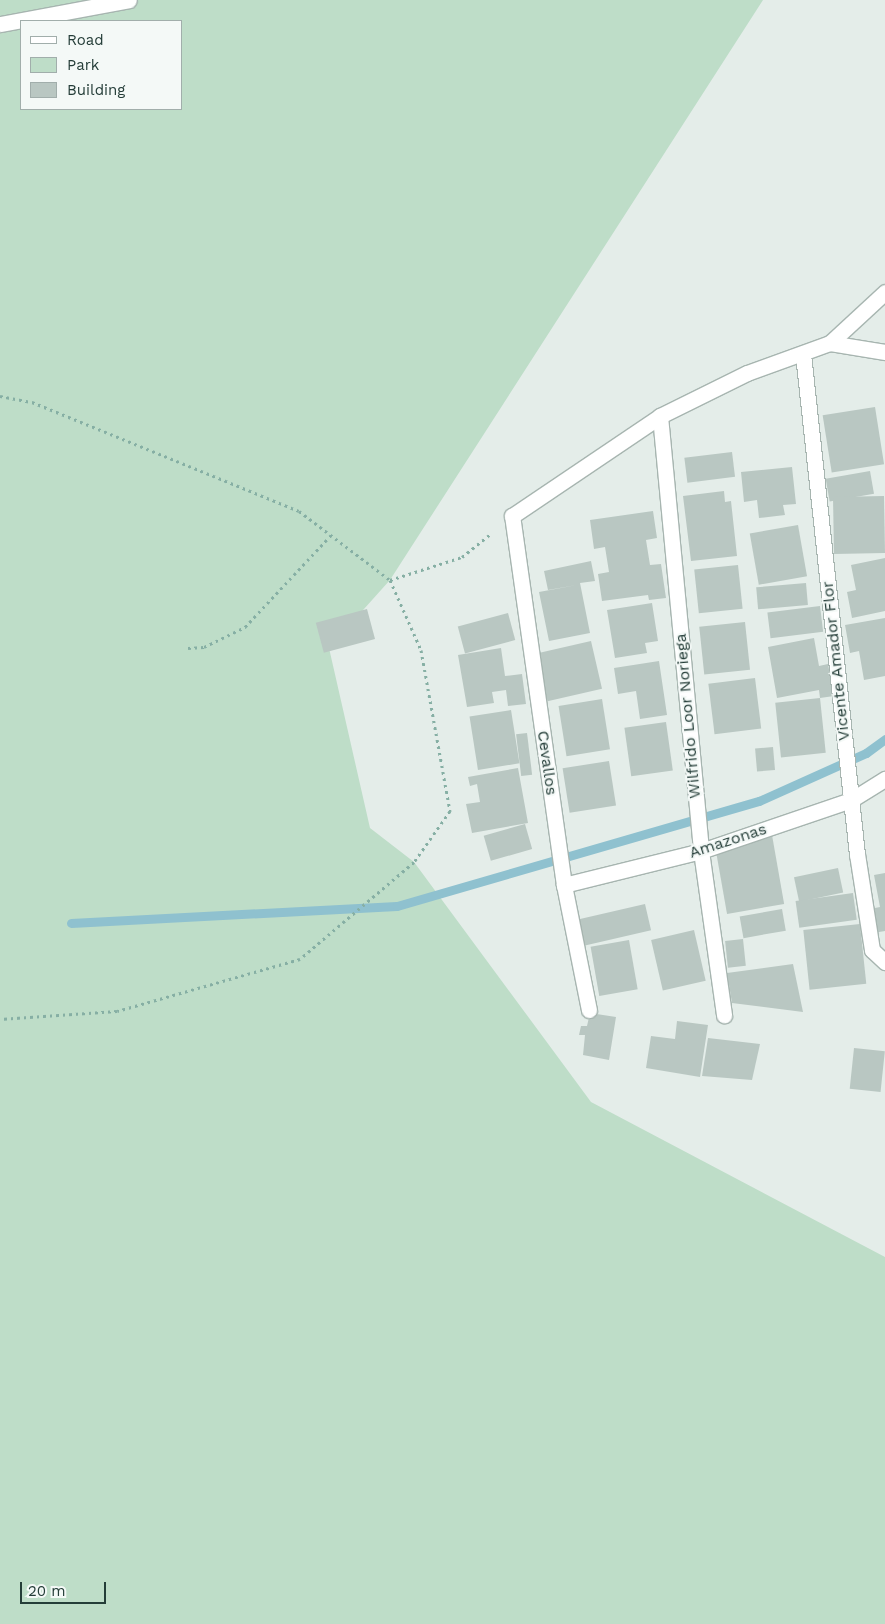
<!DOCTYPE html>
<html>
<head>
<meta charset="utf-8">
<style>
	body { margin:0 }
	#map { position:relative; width:885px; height:1624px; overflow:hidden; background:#e4ede9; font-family:"Work Sans",sans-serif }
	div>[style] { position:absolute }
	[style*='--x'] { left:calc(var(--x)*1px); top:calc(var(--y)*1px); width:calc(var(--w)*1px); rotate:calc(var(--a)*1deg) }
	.green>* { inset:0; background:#beddc8 }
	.stream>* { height:9px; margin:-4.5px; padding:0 4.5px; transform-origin:4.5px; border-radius:4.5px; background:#8fc1cf }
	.building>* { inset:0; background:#b9c7c2; transform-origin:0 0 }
	.path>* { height:3px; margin-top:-1.5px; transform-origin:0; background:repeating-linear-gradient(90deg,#86afa4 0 2.5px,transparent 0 6.5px) }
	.roads { filter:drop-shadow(1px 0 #a7b5b0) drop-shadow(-1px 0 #a7b5b0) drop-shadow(0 1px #a7b5b0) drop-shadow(0 -1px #a7b5b0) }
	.minor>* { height:15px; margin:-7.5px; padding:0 7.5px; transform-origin:7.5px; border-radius:7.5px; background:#fff }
	.tertiary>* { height:15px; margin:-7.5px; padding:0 7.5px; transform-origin:7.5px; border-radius:7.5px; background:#fff }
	span { translate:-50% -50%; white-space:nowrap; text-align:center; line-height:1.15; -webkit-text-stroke:4px #f4f9f7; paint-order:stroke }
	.street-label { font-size:16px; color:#243d38 }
	.legend { position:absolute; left:20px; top:20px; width:162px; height:90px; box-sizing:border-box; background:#f4f9f7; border:1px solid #a1aeab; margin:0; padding:6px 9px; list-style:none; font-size:15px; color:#243d38 }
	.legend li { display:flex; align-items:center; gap:10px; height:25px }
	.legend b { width:25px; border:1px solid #a1aeab }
	.scale { position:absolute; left:20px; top:1582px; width:86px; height:22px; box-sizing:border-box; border:2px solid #243d38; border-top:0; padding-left:6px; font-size:15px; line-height:18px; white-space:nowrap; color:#243d38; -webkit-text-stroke:4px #f4f9f7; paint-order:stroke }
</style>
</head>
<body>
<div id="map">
	<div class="green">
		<div style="clip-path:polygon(evenodd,0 0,763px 0,390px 580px,329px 648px,370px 828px,414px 862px,591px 1102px,885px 1257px,885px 1624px,0 1624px,0 0,21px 21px,181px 21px,181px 109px,21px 109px,21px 21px)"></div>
	</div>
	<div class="stream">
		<div style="--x:71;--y:923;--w:326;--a:-3"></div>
		<div style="--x:397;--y:906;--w:377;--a:-16.2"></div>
		<div style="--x:759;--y:801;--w:117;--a:-24.2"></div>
		<div style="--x:866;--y:753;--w:24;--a:-36"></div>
	</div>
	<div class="building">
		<div style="left:875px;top:407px;width:58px;height:53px;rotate:81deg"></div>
		<div style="left:732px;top:452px;width:25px;height:48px;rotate:83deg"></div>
		<div style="clip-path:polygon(792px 467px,796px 504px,783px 505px,785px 515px,759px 518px,757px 500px,744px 502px,741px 472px)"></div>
		<div style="left:870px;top:471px;width:23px;height:45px;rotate:80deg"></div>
		<div style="clip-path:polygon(724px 491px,725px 502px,731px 501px,737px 556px,691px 561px,683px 496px)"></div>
		<div style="left:884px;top:496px;width:57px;height:51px;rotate:89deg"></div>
		<div style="clip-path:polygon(653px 511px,657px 538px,646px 540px,650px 565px,661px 564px,666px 598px,649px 600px,648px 595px,602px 601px,598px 574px,609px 572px,605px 547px,594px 549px,590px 520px)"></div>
		<div style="left:798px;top:525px;width:52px;height:49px;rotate:80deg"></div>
		<div style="clip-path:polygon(885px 558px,885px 611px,852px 618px,847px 592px,856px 590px,851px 565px)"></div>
		<div style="clip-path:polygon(591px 561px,595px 581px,580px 583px,590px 633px,549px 641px,539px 592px,577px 585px,548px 590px,544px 571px)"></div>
		<div style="left:738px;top:565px;width:44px;height:44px;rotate:84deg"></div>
		<div style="left:806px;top:583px;width:22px;height:50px;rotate:85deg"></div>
		<div style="clip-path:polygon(652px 603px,658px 641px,645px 643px,647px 653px,615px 658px,607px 610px)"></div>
		<div style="left:820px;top:606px;width:26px;height:53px;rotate:83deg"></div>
		<div style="left:367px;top:609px;width:31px;height:53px;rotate:75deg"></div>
		<div style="left:508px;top:613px;width:28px;height:52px;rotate:75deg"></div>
		<div style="clip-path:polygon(885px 618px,885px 676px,864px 680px,859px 651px,850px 653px,845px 625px)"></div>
		<div style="left:745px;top:622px;width:48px;height:46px;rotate:84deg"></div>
		<div style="clip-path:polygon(814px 638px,819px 666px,828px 664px,834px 696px,820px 698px,819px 690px,777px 698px,768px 647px)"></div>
		<div style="left:591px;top:641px;width:49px;height:56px;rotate:77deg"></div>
		<div style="clip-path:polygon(501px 648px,505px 676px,522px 674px,526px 704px,508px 706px,506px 690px,492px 692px,494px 703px,467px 707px,458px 655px)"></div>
		<div style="clip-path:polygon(659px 661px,667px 715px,640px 719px,636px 691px,618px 694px,614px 668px)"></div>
		<div style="left:755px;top:678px;width:51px;height:47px;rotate:83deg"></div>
		<div style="left:820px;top:698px;width:55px;height:45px;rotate:84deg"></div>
		<div style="left:602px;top:699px;width:51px;height:44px;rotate:81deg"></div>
		<div style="left:511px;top:710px;width:54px;height:42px;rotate:81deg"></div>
		<div style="left:666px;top:722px;width:49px;height:42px;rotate:82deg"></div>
		<div style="left:527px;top:733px;width:42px;height:11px;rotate:83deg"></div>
		<div style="left:773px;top:747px;width:23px;height:18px;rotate:85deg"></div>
		<div style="left:609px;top:761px;width:45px;height:47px;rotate:81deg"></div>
		<div style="clip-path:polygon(518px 768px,528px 823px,472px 833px,466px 804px,480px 802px,477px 784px,470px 786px,468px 777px)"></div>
		<div style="left:525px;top:824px;width:26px;height:43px;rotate:74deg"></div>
		<div style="left:772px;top:835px;width:70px;height:58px;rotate:80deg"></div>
		<div style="left:838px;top:868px;width:25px;height:45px;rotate:78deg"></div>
		<div style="clip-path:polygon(885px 873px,885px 931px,873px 933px,870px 909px,880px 907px,874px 875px)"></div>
		<div style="left:853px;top:893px;width:27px;height:58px;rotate:82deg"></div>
		<div style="left:645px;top:904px;width:27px;height:70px;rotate:77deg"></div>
		<div style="left:782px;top:909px;width:22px;height:43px;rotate:80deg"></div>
		<div style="left:860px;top:924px;width:60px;height:57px;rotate:84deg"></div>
		<div style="left:694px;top:930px;width:52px;height:44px;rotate:77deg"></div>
		<div style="left:743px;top:939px;width:27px;height:18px;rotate:84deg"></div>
		<div style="left:629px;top:940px;width:50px;height:39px;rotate:80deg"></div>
		<div style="clip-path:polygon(793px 964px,803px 1012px,732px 1003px,727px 973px)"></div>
		<div style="clip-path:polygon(590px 1013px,616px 1017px,609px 1060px,583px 1055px,585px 1035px,579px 1035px,581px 1026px,587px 1026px)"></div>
		<div style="clip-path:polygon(677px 1021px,708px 1025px,700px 1077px,646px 1068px,651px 1036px,675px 1039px)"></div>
		<div style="clip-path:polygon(708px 1038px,760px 1044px,752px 1080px,702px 1076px)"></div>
		<div style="left:854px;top:1048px;width:31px;height:41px;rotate:6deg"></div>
	</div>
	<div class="path">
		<div style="--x:0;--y:396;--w:33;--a:11"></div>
		<div style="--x:32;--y:402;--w:288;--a:22.2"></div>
		<div style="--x:299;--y:511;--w:114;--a:37.2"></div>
		<div style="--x:390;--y:580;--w:77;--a:66.1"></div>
		<div style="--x:421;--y:650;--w:164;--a:79.8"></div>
		<div style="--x:450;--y:811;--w:62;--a:125.2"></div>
		<div style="--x:414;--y:862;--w:150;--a:139.6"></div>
		<div style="--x:300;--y:959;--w:190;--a:164.1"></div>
		<div style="--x:117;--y:1011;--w:117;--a:176.1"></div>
		<div style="--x:390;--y:580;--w:76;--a:-17.7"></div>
		<div style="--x:462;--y:557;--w:38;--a:-39"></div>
		<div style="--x:188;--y:648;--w:16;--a:-4"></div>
		<div style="--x:204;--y:647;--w:46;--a:-26"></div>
		<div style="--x:245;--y:627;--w:126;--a:-46.9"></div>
	</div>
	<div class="roads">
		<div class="minor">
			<div style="--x:830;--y:343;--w:56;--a:9.3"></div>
			<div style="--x:803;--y:354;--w:503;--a:83.84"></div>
			<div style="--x:857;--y:854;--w:97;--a:81.1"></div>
			<div style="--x:872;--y:950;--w:18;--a:43"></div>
			<div style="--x:660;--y:416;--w:437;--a:84.6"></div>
			<div style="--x:701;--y:851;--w:166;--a:82"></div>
			<div style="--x:564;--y:885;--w:141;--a:-13.9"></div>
			<div style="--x:701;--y:851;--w:158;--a:-18.8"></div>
			<div style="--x:851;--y:800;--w:40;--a:-32"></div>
			<div style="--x:589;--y:1010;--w:127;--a:-101.3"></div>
			<div style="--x:564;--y:885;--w:373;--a:-98"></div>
			<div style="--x:512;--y:516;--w:179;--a:-34"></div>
			<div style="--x:660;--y:416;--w:97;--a:-26.3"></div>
			<div style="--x:747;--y:373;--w:88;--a:-19.9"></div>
			<div style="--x:830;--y:343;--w:75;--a:-42.8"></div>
		</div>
		<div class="tertiary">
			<div style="--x:0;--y:24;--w:131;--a:-10.5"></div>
		</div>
	</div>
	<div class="street-label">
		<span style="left:836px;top:661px;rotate:-96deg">Vicente Amador Flor</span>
		<span style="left:688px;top:716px;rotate:-95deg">Wilfrido Loor Noriega</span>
		<span style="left:547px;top:763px;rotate:82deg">Cevallos</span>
		<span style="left:728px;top:841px;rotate:-18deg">Amazonas</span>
	</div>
	<ul class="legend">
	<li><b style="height:6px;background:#fff"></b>Road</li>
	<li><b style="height:14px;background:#beddc8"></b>Park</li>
	<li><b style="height:14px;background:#b9c7c2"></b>Building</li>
	</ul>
	<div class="scale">20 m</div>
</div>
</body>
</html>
